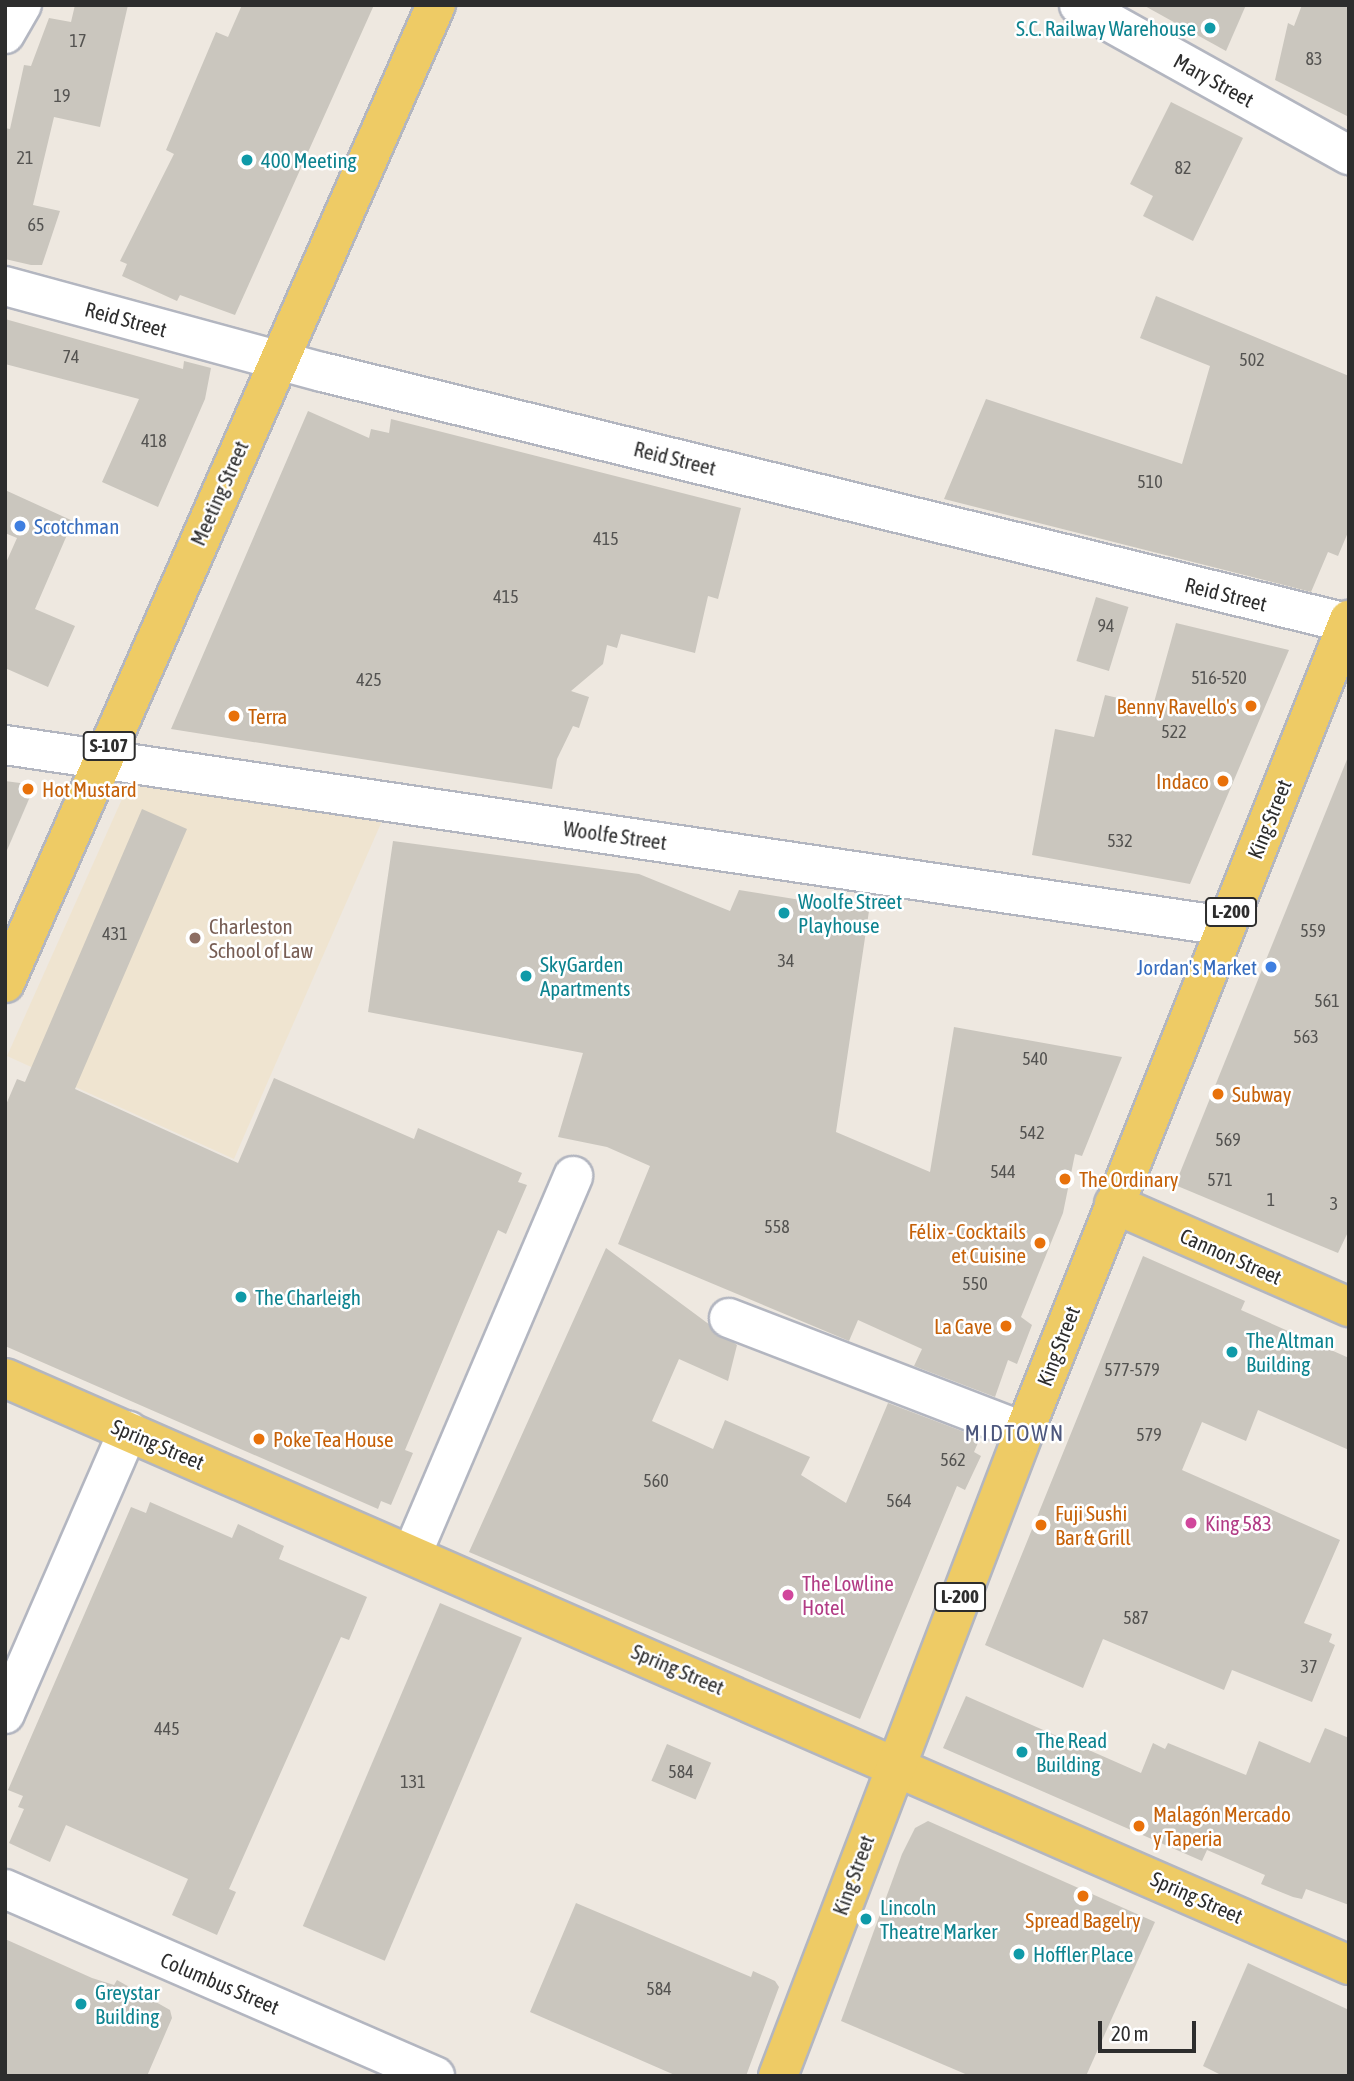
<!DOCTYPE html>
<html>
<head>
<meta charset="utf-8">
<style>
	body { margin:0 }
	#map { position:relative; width:1354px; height:2081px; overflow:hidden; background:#eee8e0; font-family:"Asap Condensed",sans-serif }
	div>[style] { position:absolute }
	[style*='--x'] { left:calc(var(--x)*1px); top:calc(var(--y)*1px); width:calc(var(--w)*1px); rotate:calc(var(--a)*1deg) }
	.education>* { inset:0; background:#efe4d0 }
	.building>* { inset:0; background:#cac6be; transform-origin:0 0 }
	.roads { filter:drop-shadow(2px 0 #b3b6c0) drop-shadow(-2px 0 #b3b6c0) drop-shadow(0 2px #b3b6c0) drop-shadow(0 -2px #b3b6c0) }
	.minor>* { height:38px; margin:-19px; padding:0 19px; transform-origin:19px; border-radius:19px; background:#fff }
	.major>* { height:38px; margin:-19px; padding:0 19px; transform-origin:19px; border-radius:19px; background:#eecb65 }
	.dots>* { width:19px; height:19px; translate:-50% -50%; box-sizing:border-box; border:4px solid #fff; border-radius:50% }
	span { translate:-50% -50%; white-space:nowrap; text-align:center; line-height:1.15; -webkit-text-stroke:5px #fff; paint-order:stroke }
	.number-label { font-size:18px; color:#545351 }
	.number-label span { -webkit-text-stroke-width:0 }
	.shield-label span { padding:2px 5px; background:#fff; border:2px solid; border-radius:5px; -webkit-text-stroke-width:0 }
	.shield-label { font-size:19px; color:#2d2d2d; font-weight:700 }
	.culture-label { font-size:21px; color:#0d838f }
	.right { translate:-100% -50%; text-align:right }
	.left { translate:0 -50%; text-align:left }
	.street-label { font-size:21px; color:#2d2d2d }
	.shop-label { font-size:21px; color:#366cbe }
	.food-label { font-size:21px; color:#c56008 }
	.education-label { font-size:21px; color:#785e54 }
	.hotel-label { font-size:21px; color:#b23c85 }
	.neighbourhood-label { font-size:23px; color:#4d577d; letter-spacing:2px }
	.frame { position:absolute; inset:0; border:7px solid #2d2d2d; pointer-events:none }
	.scale { position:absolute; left:1098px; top:2021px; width:98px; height:32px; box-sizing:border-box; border:4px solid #2d2d2d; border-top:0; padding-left:9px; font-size:21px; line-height:24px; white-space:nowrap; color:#2d2d2d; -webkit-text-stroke:5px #fff; paint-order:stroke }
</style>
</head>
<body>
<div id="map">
	<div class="education">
		<div style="clip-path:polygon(135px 785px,382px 821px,234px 1159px,7px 1056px,122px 799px)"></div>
	</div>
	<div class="building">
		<div style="clip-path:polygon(75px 5px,128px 5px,100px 127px,54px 117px,33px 205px,60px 211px,42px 265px,31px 265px,5px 259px,5px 128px,10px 129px,24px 65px,31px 66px,49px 18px,71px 22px)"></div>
		<div style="clip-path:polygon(242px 5px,374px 5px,235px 315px,180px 295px,177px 301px,122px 276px,127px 264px,120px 261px,174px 154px,166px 150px,216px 32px,228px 37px)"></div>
		<div style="clip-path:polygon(1143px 5px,1246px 5px,1226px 51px)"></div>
		<div style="clip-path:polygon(1302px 5px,1349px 5px,1349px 117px,1275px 80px,1288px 23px,1294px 26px)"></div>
		<div style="clip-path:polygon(1171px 102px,1243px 138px,1193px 241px,1143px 216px,1153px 196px,1130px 184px)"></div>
		<div style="clip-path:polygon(1156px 296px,1349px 376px,1349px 530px,1338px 556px,1328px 552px,1311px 592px,944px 499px,986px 399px,1182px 464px,1210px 366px,1140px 338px)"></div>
		<div style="clip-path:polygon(5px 319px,183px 369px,184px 361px,211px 368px,205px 399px,158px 507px,102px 482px,139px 399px,5px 364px)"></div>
		<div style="clip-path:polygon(308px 411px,369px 438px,371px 429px,389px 433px,391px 419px,741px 508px,718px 599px,708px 596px,695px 653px,621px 634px,617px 648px,607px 645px,603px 664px,571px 691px,589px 697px,579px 728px,573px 726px,557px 759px,552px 789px,171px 729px)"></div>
		<div style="clip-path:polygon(5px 490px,73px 521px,35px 609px,75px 626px,48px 687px,5px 668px,5px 565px,17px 538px,5px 533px)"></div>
		<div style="left:1096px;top:597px;width:34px;height:67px;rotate:17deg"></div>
		<div style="clip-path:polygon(1176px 623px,1289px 650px,1190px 884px,1032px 855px,1055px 729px,1094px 737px,1105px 695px,1153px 706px)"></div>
		<div style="clip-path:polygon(1348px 757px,1349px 1230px,1338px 1253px,1175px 1185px)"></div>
		<div style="clip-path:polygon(5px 781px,35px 785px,5px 855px)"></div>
		<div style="clip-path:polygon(142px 809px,187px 829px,75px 1089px,238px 1163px,274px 1078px,414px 1139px,418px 1128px,522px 1173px,518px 1182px,527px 1185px,506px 1234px,498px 1230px,466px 1305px,405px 1450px,413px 1453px,391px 1505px,381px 1501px,378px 1509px,5px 1346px,5px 1107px,17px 1079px,25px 1082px)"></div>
		<div style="clip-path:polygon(393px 841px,639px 874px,730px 911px,739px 890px,869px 911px,836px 1132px,930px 1172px,954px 1027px,1122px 1057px,1082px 1156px,1075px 1154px,1063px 1213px,1021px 1317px,1032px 1325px,1017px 1364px,1008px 1360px,995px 1397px,914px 1366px,922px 1349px,858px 1320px,849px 1341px,618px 1244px,650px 1166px,607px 1147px,558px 1137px,583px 1053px,368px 1012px)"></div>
		<div style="clip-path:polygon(606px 1248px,737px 1345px,728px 1381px,679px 1359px,652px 1421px,713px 1449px,725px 1420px,810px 1457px,801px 1475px,846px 1503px,888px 1403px,980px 1438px,974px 1452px,981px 1456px,965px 1490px,957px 1486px,860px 1719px,469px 1552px)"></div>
		<div style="clip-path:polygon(1143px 1256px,1245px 1301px,1241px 1310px,1349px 1358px,1349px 1450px,1258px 1410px,1246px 1441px,1202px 1422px,1182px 1470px,1340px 1540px,1304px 1623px,1332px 1634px,1329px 1642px,1335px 1645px,1312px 1702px,1232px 1670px,1224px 1690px,1103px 1639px,1083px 1688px,985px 1645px)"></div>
		<div style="clip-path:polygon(150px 1502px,232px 1538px,238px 1524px,284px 1546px,279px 1559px,367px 1597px,349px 1640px,341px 1637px,229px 1889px,236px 1892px,217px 1935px,172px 1915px,188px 1879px,66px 1825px,50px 1862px,9px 1843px,24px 1809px,18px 1807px,23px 1796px,8px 1790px,131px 1507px,146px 1513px)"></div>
		<div style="left:440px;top:1603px;width:89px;height:351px;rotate:23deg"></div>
		<div style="clip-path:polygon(966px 1696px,1141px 1773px,1153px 1743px,1165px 1749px,1168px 1743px,1246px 1775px,1259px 1741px,1310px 1763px,1325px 1728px,1349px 1738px,1349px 1905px,1306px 1889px,1302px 1899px,1293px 1897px,1261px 1884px,1265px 1875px,1207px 1850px,1202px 1861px,943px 1748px)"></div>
		<div style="left:667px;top:1744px;width:48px;height:40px;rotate:23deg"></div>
		<div style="clip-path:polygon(928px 1821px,1155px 1922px,1086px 2076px,970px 2076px,841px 2021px,902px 1854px,915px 1828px)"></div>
		<div style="clip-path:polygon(576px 1903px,751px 1977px,753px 1971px,775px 1981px,779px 1987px,746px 2076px,677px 2076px,530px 2012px)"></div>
		<div style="clip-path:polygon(5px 1939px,92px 1978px,114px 1985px,117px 1980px,170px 2010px,172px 2018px,147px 2076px,5px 2076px)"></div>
		<div style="clip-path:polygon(1248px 1963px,1349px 2010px,1349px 2076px,1223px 2076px,1203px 2066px)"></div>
	</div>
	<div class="roads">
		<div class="minor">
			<div style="--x:1079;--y:5;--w:309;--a:29.1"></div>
			<div style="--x:5;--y:34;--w:34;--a:-60"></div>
			<div style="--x:5;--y:286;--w:328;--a:15.2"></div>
			<div style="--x:322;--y:372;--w:1055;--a:13.76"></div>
			<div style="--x:5;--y:745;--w:1233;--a:8.44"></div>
			<div style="--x:729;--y:1318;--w:316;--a:21.1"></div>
			<div style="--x:412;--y:1554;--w:411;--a:-66.9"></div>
			<div style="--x:5;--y:1714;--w:309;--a:-66.5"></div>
			<div style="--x:5;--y:1889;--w:469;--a:23.5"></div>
		</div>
		<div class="major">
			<div style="--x:5;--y:983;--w:1069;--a:-66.22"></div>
			<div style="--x:1114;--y:1204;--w:257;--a:23.7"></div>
			<div style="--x:5;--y:1378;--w:1467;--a:23.59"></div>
			<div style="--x:778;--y:2076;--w:689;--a:-69.09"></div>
			<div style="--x:1024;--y:1432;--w:875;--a:-68.19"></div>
		</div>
	</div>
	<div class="dots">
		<div style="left:1210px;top:28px;background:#0f9aa8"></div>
		<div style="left:247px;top:160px;background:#0f9aa8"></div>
		<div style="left:20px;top:526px;background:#3f7fe0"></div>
		<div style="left:1251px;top:706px;background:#e8710a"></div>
		<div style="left:234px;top:716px;background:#e8710a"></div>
		<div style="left:1223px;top:781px;background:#e8710a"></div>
		<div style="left:28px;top:789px;background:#e8710a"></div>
		<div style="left:784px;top:913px;background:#0f9aa8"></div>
		<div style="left:195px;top:938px;background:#8d6e63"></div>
		<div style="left:1271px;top:967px;background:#3f7fe0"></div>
		<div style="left:526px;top:976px;background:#0f9aa8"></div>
		<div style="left:1218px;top:1094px;background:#e8710a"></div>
		<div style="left:1065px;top:1179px;background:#e8710a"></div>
		<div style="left:1040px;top:1243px;background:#e8710a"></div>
		<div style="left:241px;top:1297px;background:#0f9aa8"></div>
		<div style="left:1006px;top:1326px;background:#e8710a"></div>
		<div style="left:1232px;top:1352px;background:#0f9aa8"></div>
		<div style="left:259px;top:1439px;background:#e8710a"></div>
		<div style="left:1191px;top:1523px;background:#d1479c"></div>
		<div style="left:1041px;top:1525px;background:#e8710a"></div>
		<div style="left:788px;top:1595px;background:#d1479c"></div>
		<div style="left:1022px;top:1752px;background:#0f9aa8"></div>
		<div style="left:1139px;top:1826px;background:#e8710a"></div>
		<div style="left:1083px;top:1896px;background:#e8710a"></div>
		<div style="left:866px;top:1919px;background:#0f9aa8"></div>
		<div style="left:1019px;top:1954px;background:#0f9aa8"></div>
		<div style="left:81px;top:2004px;background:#0f9aa8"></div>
	</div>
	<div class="number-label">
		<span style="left:78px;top:41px">17</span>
		<span style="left:1314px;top:59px">83</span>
		<span style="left:62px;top:96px">19</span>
		<span style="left:25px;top:158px">21</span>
		<span style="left:1183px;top:168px">82</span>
		<span style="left:36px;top:225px">65</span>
		<span style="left:71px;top:357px">74</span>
		<span style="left:1252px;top:360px">502</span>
		<span style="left:154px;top:441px">418</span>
		<span style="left:1150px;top:482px">510</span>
		<span style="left:606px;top:539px">415</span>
		<span style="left:506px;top:597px">415</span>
		<span style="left:1106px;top:626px">94</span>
		<span style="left:1219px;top:678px">516-520</span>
		<span style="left:369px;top:680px">425</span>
		<span style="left:1174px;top:732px">522</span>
		<span style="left:1120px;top:841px">532</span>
		<span style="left:1313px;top:931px">559</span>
		<span style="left:115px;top:934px">431</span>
		<span style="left:786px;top:961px">34</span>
		<span style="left:1327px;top:1001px">561</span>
		<span style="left:1306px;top:1037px">563</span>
		<span style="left:1035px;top:1059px">540</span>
		<span style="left:1032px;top:1133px">542</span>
		<span style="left:1228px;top:1140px">569</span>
		<span style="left:1003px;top:1172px">544</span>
		<span style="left:1220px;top:1180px">571</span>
		<span style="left:1271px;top:1200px">1</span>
		<span style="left:1334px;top:1204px">3</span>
		<span style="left:777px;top:1227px">558</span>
		<span style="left:975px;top:1284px">550</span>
		<span style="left:1132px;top:1370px">577-579</span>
		<span style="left:1149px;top:1435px">579</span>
		<span style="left:953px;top:1460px">562</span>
		<span style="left:656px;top:1481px">560</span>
		<span style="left:899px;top:1501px">564</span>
		<span style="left:1136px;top:1618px">587</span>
		<span style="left:1309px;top:1667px">37</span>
		<span style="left:167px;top:1729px">445</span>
		<span style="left:681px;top:1772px">584</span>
		<span style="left:413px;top:1782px">131</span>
		<span style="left:659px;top:1989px">584</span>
	</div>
	<div class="shield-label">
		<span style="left:109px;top:746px">S-107</span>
		<span style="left:1231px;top:912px">L-200</span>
		<span style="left:960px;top:1597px">L-200</span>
	</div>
	<div class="culture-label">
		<span class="right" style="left:1196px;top:28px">S.C. Railway Warehouse</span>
		<span class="left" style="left:261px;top:160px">400 Meeting</span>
		<span class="left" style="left:798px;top:913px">Woolfe Street<br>Playhouse</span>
		<span class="left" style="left:540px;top:976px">SkyGarden<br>Apartments</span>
		<span class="left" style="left:255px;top:1297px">The Charleigh</span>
		<span class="left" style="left:1246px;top:1352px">The Altman<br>Building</span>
		<span class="left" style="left:1036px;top:1752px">The Read<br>Building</span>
		<span class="left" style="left:880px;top:1919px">Lincoln<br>Theatre Marker</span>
		<span class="left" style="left:1033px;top:1954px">Hoffler Place</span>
		<span class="left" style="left:95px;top:2004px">Greystar<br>Building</span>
	</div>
	<div class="street-label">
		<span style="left:1214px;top:80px;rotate:29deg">Mary Street</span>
		<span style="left:126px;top:319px;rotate:15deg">Reid Street</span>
		<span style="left:675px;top:458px;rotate:14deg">Reid Street</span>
		<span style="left:219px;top:493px;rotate:-66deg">Meeting Street</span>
		<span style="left:1226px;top:594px;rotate:14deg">Reid Street</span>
		<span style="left:1269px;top:819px;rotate:-68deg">King Street</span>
		<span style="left:615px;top:835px;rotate:8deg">Woolfe Street</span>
		<span style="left:1231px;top:1256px;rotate:24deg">Cannon Street</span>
		<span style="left:1058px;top:1346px;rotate:-69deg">King Street</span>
		<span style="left:158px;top:1444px;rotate:23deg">Spring Street</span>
		<span style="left:678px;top:1669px;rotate:23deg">Spring Street</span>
		<span style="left:853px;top:1875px;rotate:-70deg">King Street</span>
		<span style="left:1197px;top:1897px;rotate:24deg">Spring Street</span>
		<span style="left:220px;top:1983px;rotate:23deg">Columbus Street</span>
	</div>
	<div class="shop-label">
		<span class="left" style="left:34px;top:526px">Scotchman</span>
		<span class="right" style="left:1257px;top:967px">Jordan's Market</span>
	</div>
	<div class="food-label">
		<span class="right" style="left:1237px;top:706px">Benny Ravello's</span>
		<span class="left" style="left:248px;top:716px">Terra</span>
		<span class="right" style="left:1209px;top:781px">Indaco</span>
		<span class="left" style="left:42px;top:789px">Hot Mustard</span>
		<span class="left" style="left:1232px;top:1094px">Subway</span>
		<span class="left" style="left:1079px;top:1179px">The Ordinary</span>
		<span class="right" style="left:1026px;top:1243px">Félix - Cocktails<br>et Cuisine</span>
		<span class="right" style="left:992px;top:1326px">La Cave</span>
		<span class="left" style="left:273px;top:1439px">Poke Tea House</span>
		<span class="left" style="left:1055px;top:1525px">Fuji Sushi<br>Bar &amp; Grill</span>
		<span class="left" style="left:1153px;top:1826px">Malagón Mercado<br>y Taperia</span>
		<span style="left:1083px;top:1920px">Spread Bagelry</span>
	</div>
	<div class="education-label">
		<span class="left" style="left:209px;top:938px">Charleston<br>School of Law</span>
	</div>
	<div class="hotel-label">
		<span class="left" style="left:1205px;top:1523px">King 583</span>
		<span class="left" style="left:802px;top:1595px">The Lowline<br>Hotel</span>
	</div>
	<div class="neighbourhood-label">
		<span style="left:1015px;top:1433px">MIDTOWN</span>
	</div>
	<div class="frame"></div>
	<div class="scale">20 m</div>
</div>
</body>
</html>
